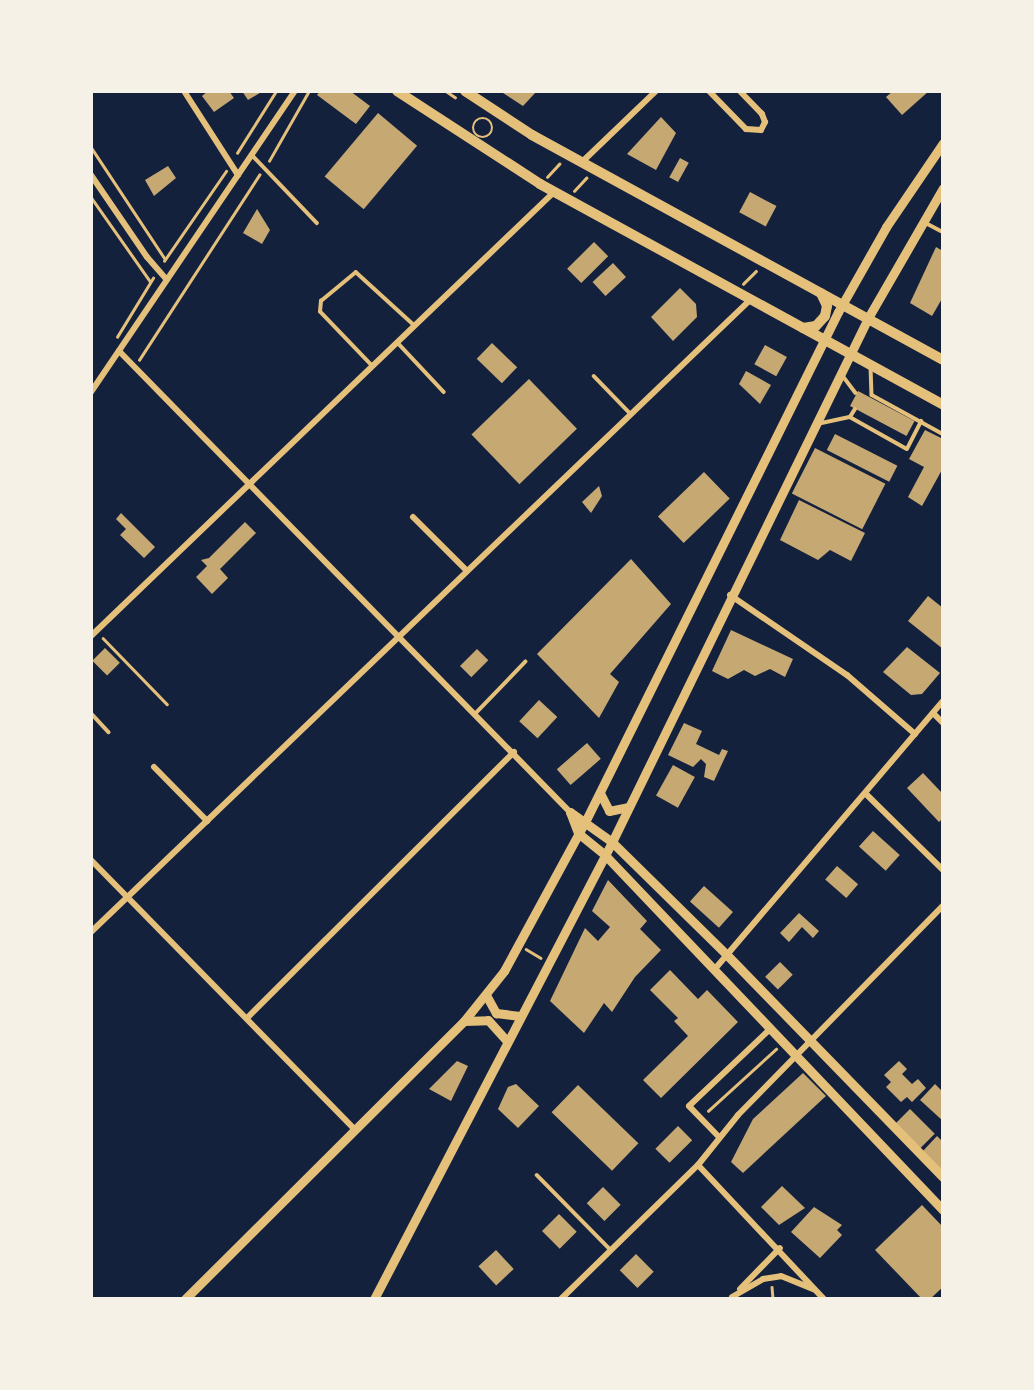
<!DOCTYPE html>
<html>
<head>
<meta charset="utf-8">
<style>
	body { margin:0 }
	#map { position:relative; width:1034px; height:1390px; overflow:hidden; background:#14213d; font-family:Arial,sans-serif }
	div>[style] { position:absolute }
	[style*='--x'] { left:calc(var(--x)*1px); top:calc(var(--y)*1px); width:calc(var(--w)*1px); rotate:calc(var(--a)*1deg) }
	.building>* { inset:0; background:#c6a872; transform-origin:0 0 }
	.path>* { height:2.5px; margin:-1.25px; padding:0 1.25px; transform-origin:1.25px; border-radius:1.25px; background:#e5c07b }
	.path>.ring { margin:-1.25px; padding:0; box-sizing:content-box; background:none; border:2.5px solid #e5c07b; border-radius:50% }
	.service>* { height:3.5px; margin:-1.75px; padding:0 1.75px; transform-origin:1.75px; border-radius:1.75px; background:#e5c07b }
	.minor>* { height:6px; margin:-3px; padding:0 3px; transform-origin:3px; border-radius:3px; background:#e5c07b }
	.secondary>* { height:9px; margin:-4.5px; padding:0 4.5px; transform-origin:4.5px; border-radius:4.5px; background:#e5c07b }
	.primary>* { height:10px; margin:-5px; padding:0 5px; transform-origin:5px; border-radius:5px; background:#e5c07b }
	span { translate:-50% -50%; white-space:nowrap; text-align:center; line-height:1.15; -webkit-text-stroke:7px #f6f1e7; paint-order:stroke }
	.frame { position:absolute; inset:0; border:93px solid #f6f1e7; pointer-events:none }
</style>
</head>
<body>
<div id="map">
	<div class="building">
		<div style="clip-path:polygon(208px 91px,229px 91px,234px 98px,214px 112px,202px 96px)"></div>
		<div style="clip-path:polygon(242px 91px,263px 91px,248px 100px)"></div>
		<div style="clip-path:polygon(320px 91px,350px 91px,370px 106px,356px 124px,317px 95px)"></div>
		<div style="clip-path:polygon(500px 91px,537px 91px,523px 106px)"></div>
		<div style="clip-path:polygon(893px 91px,929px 91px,902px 115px,886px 97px)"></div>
		<div style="left:378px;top:113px;width:51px;height:83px;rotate:40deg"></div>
		<div style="clip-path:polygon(661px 117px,676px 133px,656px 170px,627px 154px)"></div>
		<div style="left:680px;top:158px;width:10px;height:22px;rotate:29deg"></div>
		<div style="clip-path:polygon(168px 166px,176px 178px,154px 196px,145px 180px)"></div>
		<div style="left:750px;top:192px;width:30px;height:23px;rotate:28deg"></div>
		<div style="clip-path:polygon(257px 209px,270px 230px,262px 244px,243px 233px)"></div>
		<div style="left:594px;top:242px;width:20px;height:38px;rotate:45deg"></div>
		<div style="clip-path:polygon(936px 247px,943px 251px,943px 297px,932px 316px,910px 303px)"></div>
		<div style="left:613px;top:263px;width:19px;height:28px;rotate:47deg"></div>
		<div style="clip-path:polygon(680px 288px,696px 304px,697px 317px,673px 341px,651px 317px)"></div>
		<div style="left:492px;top:343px;width:35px;height:22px;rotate:44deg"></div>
		<div style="left:765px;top:345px;width:25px;height:22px;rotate:29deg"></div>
		<div style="clip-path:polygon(746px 371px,771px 385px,760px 404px,739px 384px)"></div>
		<div style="left:529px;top:379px;width:69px;height:80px;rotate:46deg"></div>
		<div style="left:858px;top:391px;width:64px;height:17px;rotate:28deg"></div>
		<div style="clip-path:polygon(925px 430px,943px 439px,943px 468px,922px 506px,908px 497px,924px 467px,909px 459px)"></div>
		<div style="left:835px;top:434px;width:70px;height:18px;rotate:27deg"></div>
		<div style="left:815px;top:448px;width:79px;height:51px;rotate:27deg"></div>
		<div style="left:704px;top:472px;width:37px;height:64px;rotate:46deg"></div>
		<div style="clip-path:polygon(599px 486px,602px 496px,591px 513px,582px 502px)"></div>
		<div style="clip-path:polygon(799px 500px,865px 533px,851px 561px,830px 550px,818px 560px,780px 540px)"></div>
		<div style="clip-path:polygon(121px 513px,155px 547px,144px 558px,120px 535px,126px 529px,116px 519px)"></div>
		<div style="clip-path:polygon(245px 522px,256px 533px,220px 569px,228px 578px,212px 594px,196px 577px,207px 566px,201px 560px,209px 558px)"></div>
		<div style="clip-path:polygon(631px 559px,671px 604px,610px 674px,619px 682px,599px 718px,537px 654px)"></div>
		<div style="clip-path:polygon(928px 596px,943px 608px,943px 649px,908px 621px)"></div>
		<div style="clip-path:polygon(731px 630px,793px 659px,785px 677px,770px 669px,755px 676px,744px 670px,728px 679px,712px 671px)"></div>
		<div style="clip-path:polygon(907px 647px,940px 673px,922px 694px,911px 695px,883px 672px)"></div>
		<div style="left:105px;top:648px;width:21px;height:18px;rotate:45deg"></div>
		<div style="left:477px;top:649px;width:16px;height:24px;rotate:45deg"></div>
		<div style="left:539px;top:700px;width:25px;height:29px;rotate:43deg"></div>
		<div style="clip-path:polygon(684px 723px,702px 731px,696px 744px,719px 755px,722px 749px,728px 751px,714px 781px,704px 777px,706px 764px,701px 759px,693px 767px,668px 755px)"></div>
		<div style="left:587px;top:743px;width:21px;height:40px;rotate:49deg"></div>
		<div style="left:673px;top:765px;width:25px;height:35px;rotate:29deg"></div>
		<div style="clip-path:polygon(923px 773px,943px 794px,943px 818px,939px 822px,907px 788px)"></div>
		<div style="left:873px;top:831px;width:36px;height:21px;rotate:42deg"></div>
		<div style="left:837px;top:866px;width:28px;height:18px;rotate:41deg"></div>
		<div style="clip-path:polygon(608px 880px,647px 921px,640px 929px,661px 950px,635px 977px,612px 1012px,604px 1003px,584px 1033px,550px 1001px,585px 928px,598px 941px,610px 927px,592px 911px)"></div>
		<div style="left:704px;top:886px;width:39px;height:21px;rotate:42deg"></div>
		<div style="clip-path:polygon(799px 913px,819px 931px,813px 938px,802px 927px,789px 942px,780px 933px)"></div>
		<div style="left:780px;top:962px;width:18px;height:21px;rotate:45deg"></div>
		<div style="clip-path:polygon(670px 970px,698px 999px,707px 990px,738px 1022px,661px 1098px,643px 1080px,688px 1036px,674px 1021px,678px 1018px,650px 990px)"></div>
		<div style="clip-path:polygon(457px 1061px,468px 1066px,451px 1101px,429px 1089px)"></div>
		<div style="clip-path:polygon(899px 1061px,907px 1069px,902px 1074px,912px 1084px,918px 1079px,926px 1088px,912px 1102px,907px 1097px,901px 1102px,886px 1087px,891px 1082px,884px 1075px)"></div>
		<div style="clip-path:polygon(803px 1073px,826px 1096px,743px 1173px,731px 1162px,753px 1119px)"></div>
		<div style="clip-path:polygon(516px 1084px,539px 1106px,518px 1128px,498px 1109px,508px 1087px)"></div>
		<div style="clip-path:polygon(935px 1084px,943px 1092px,943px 1121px,920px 1100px)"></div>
		<div style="left:578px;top:1085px;width:84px;height:38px;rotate:44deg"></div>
		<div style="left:910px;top:1109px;width:35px;height:23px;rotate:45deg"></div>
		<div style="left:678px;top:1126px;width:20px;height:32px;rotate:45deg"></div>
		<div style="clip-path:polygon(937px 1136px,943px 1142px,943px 1172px,922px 1152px)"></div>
		<div style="clip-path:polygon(782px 1186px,805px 1208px,779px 1225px,761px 1207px)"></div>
		<div style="left:603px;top:1187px;width:25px;height:23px;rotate:45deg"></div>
		<div style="clip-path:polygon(922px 1205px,943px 1227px,943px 1287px,930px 1299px,922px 1299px,875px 1250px)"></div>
		<div style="clip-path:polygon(814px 1207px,842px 1225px,837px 1230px,842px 1235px,820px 1258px,791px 1232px)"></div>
		<div style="left:559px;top:1214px;width:25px;height:24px;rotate:45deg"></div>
		<div style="left:496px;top:1250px;width:26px;height:24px;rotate:47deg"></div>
		<div style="left:636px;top:1254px;width:25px;height:23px;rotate:45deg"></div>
	</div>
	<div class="path">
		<div style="--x:446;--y:91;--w:11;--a:34"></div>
		<div class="ring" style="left:473px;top:118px;width:17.5px;height:17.5px"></div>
		<div style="--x:91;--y:147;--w:134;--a:56.5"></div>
		<div style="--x:237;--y:153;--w:73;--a:-57.8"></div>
		<div style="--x:269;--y:161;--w:81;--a:-60.3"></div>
		<div style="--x:547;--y:177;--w:18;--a:-47"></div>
		<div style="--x:574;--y:191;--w:18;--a:-47"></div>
		<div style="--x:91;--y:197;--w:103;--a:54.9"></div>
		<div style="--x:164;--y:261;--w:109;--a:-55.4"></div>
		<div style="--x:743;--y:284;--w:18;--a:-45"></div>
		<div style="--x:117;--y:337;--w:69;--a:-58.6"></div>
		<div style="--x:139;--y:360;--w:221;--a:-57"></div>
		<div style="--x:103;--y:638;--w:92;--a:45.9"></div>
		<div style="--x:526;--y:949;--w:17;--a:31"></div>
		<div style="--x:708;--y:1111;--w:92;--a:-42.4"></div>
		<div style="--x:772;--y:1287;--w:12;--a:85"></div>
	</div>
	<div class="service">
		<div style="--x:252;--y:155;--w:94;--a:46.3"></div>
		<div style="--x:924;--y:222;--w:21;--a:28"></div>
		<div style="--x:398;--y:343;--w:67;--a:46.8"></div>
		<div style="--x:373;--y:367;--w:76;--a:-133.9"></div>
		<div style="--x:320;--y:312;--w:11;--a:-85"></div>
		<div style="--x:321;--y:301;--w:45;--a:-39.6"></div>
		<div style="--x:356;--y:272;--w:79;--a:42.4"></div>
		<div style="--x:871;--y:367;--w:28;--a:88"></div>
		<div style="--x:872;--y:395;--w:81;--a:28.8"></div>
		<div style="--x:594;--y:376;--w:53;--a:45.8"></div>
		<div style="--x:843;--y:376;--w:21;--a:53"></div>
		<div style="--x:850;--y:417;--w:65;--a:29.3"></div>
		<div style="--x:907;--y:449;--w:31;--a:-63"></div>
		<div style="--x:817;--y:424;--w:34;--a:-12"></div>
		<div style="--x:850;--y:417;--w:9;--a:-58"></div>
		<div style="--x:91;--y:713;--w:26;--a:47"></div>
		<div style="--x:476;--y:713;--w:71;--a:-46.1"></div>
		<div style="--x:537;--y:1175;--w:105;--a:45.4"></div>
	</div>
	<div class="minor">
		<div style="--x:184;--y:91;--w:100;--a:57.3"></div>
		<div style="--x:709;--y:91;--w:53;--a:45.8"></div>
		<div style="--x:746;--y:129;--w:15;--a:4"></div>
		<div style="--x:761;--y:130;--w:9;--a:-63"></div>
		<div style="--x:765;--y:122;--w:9;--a:-111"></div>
		<div style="--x:762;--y:114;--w:32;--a:-134"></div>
		<div style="--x:582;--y:162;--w:103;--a:-43.8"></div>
		<div style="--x:91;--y:175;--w:99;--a:55.7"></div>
		<div style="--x:147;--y:257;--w:30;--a:49"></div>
		<div style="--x:119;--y:351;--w:645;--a:45.63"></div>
		<div style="--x:91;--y:392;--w:364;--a:-55.9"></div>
		<div style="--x:413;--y:517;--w:76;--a:45"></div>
		<div style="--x:730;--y:595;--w:142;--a:34.4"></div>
		<div style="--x:847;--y:675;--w:90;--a:40.9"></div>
		<div style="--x:91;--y:636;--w:641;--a:-43.8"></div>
		<div style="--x:933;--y:713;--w:14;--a:45"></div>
		<div style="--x:154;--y:767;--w:76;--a:45.5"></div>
		<div style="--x:866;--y:794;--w:108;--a:44.6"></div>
		<div style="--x:91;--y:860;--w:379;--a:45.6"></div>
		<div style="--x:91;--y:932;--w:914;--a:-43.8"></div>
		<div style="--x:714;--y:970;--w:353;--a:-49.6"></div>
		<div style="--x:247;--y:1018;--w:377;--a:-44.9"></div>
		<div style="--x:719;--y:1137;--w:43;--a:-134.1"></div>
		<div style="--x:689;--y:1106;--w:112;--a:-43.5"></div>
		<div style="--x:698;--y:1165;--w:184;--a:46.8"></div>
		<div style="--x:740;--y:1289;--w:57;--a:-45.7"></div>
		<div style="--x:732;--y:1297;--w:36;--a:-30"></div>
		<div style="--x:763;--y:1279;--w:18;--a:-9"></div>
		<div style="--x:781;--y:1276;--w:35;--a:22"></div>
		<div style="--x:561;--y:1299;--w:192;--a:-44.4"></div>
		<div style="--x:698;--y:1165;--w:64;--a:-51.3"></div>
		<div style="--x:738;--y:1115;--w:293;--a:-45.6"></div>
	</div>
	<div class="secondary">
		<div style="--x:600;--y:793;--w:20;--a:63"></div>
		<div style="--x:609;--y:811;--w:19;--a:-12"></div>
		<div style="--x:570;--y:812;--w:22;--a:69"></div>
		<div style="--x:578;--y:833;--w:33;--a:39"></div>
		<div style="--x:604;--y:854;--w:492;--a:46.4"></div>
		<div style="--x:570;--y:812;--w:52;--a:35.5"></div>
		<div style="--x:612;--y:842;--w:161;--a:44.5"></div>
		<div style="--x:727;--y:955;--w:310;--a:45.8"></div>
		<div style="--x:486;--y:995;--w:21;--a:61"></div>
		<div style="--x:496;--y:1013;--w:24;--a:7"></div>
		<div style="--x:464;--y:1021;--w:24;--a:-2"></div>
		<div style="--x:488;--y:1020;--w:28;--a:48"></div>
		<div style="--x:185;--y:1299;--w:394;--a:-44.9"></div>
		<div style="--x:464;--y:1021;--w:64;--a:-51.3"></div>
		<div style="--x:504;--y:971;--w:170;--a:-61.5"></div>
		<div style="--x:585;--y:822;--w:569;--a:-63.61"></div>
		<div style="--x:838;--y:312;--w:98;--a:-60.5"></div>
		<div style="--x:886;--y:227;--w:102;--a:-55.8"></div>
		<div style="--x:374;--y:1299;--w:515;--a:-62.49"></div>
		<div style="--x:612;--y:842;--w:583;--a:-63.96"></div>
		<div style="--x:868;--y:318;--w:150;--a:-60"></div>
	</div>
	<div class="primary">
		<div style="--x:397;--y:91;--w:171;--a:33"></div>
		<div style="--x:540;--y:184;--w:460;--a:28.7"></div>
		<div style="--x:465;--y:91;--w:80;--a:33.3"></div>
		<div style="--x:532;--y:135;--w:469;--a:28.7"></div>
		<div style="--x:803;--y:328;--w:13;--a:-9"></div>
		<div style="--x:816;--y:326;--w:13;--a:-48"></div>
		<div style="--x:825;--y:316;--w:10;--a:-79"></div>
		<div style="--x:827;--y:306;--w:14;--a:-115"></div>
	</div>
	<div class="frame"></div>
</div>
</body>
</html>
